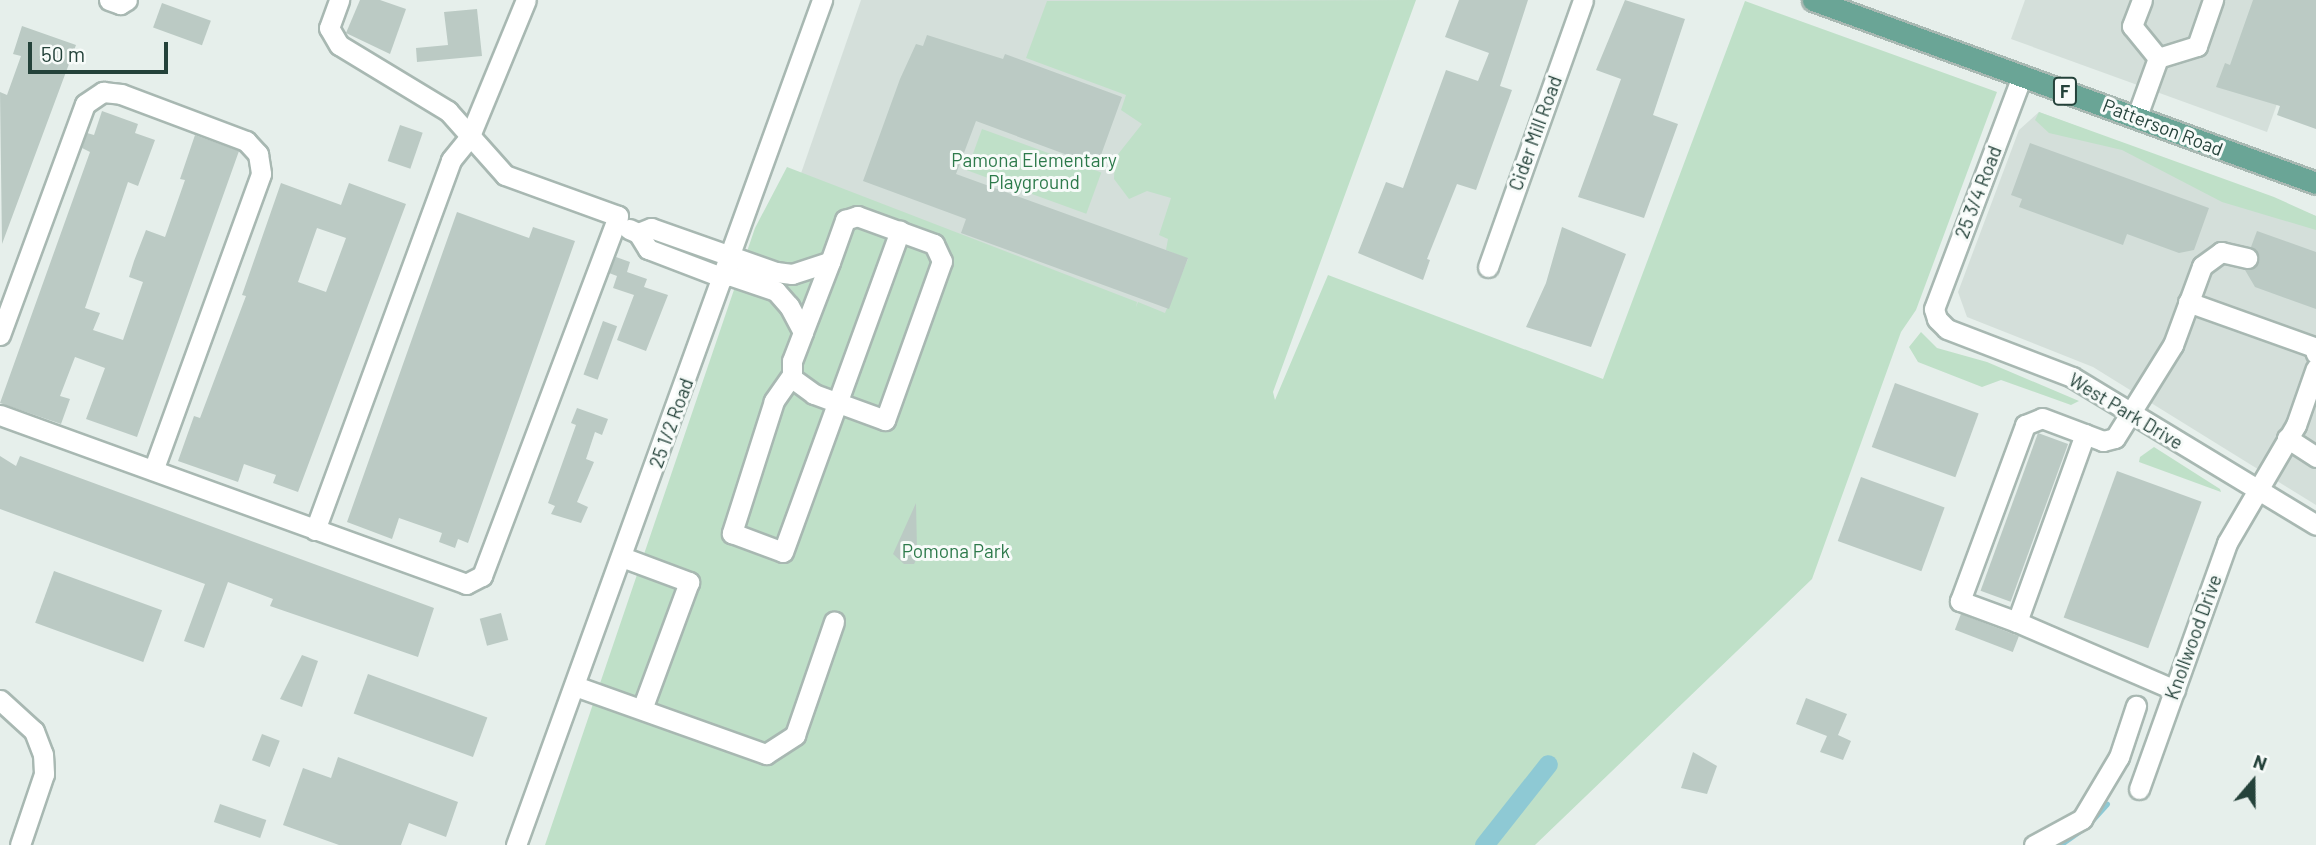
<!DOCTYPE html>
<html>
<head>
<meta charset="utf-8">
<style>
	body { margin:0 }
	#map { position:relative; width:2316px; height:845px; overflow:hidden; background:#e6efeb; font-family:Barlow,sans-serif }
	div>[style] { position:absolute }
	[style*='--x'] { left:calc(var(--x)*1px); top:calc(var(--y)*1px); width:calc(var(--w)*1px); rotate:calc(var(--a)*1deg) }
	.built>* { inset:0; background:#d4dfda }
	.green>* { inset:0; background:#bfe0c8; transform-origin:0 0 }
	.stream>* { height:5px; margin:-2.5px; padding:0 2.5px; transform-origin:2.5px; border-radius:2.5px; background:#8ec9d4 }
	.canal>* { height:19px; margin:-9.5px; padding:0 9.5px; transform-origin:9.5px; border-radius:9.5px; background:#8ec9d4 }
	.building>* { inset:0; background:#bbcac4; transform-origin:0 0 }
	.roads { filter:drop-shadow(2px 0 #a8b8b2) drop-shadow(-2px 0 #a8b8b2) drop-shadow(0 2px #a8b8b2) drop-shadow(0 -2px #a8b8b2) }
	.minor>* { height:19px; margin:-9.5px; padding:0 9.5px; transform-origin:9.5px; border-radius:9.5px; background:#fff }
	.major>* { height:21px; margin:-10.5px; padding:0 10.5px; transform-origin:10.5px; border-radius:10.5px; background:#6aa596 }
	span { translate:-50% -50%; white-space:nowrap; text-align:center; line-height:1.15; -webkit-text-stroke:6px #f7fbf9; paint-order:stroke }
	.shield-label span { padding:2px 5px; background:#f7fbf9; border:2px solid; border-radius:5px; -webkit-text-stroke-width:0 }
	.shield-label { font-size:18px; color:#24423a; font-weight:700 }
	.street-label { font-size:19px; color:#24423a }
	.park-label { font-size:19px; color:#2d7a4b }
	.north { position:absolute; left:2218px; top:747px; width:70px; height:70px; -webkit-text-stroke:5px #f7fbf9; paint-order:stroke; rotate:20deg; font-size:19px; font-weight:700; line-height:28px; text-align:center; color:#24423a }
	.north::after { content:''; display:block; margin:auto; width:24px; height:32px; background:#24423a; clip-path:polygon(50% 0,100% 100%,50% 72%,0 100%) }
	.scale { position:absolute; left:28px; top:42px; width:140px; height:32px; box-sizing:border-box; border:4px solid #24423a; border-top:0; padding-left:9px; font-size:21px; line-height:24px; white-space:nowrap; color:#24423a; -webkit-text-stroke:5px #f7fbf9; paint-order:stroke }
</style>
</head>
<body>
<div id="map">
	<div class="built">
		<div style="clip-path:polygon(861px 0,1415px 0,1260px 413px,780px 234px)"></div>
		<div style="clip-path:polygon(2025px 0,2314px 0,2267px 132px,2011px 39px)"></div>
		<div style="clip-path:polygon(2039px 112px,2316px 216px,2316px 505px,2093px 367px,1967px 317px,1958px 292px,2019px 130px)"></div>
	</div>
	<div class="green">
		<div style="clip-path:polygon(1416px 0,1273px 392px,1275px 400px,1328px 275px,1603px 379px,1745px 1px,1997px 92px,1916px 310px,1901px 332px,1812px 579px,1535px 845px,545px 845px,755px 228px,787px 167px,1137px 302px,1136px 307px,1138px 302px,1165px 313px,1188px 259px,1166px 250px,1168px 239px,1159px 235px,1171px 198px,1147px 191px,1129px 199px,1114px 179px,1115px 158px,1142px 124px,1121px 110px,1126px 95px,1026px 58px,1047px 1px)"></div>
		<div style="clip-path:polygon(2039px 112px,2274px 197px,2316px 216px,2316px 230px,2222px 202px,2122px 150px,2049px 133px,2035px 120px)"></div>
		<div style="left:982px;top:129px;width:127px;height:44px;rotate:20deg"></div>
		<div style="clip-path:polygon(1921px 332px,1937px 348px,1987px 362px,2079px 401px,2071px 405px,2001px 380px,1982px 387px,1918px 362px,1909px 347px)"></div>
		<div style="clip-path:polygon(2154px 447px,2220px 489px,2221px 492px,2139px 462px,2140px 457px)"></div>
	</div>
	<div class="stream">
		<div style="--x:2060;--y:845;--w:33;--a:-35"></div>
		<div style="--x:2087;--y:826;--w:30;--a:-48"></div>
	</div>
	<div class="canal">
		<div style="--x:1484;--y:845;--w:103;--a:-51.7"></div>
	</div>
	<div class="building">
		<div style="clip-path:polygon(360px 0,380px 0,406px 9px,390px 54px,346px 33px)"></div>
		<div style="clip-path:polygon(1459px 0,1528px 0,1500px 86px,1512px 90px,1476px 190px,1457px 184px,1427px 259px,1430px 260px,1423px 280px,1358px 253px,1386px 182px,1403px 188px,1446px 70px,1478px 81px,1489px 53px,1445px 37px)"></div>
		<div style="clip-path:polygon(1625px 0,1685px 19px,1653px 115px,1678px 124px,1644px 218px,1578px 197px,1621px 79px,1596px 70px)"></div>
		<div style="clip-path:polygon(2253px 0,2316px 0,2316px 129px,2277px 115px,2280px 106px,2216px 87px,2225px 63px,2230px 65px)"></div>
		<div style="left:162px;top:3px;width:52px;height:26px;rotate:20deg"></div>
		<div style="clip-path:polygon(477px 9px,482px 56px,417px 62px,416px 48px,448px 45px,444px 12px)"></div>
		<div style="clip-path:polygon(22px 26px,76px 45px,2px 244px,0 92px,7px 95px,21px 56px,13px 54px)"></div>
		<div style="clip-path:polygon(927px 35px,1003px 59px,1005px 54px,1122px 97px,1097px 166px,976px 121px,956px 174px,1188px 258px,1169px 309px,961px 233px,966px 219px,863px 181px,900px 79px,916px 44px,923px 46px)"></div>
		<div style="clip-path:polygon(102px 111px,138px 124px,135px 133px,155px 140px,138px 186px,128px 182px,85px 308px,100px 313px,93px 330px,123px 340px,143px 282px,129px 277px,134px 261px,146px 230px,165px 237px,185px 180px,180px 179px,195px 135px,239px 151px,137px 437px,86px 419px,105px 368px,75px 357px,60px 396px,70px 399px,61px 424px,0 403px,90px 152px,82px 148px,87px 133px,94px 135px)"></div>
		<div style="left:400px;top:125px;width:24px;height:38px;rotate:19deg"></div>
		<div style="clip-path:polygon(2030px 143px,2209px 208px,2194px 250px,2179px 253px,2127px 234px,2123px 245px,2019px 207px,2022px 199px,2011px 195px)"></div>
		<div style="clip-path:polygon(evenodd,281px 183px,341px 205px,349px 183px,406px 204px,298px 492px,273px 483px,276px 475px,244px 464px,238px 482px,178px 461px,194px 416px,200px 418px,246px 296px,242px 295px,281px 183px,317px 228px,346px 238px,326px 292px,298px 282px,317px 228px)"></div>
		<div style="clip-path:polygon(457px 212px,529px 238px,533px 227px,575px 241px,468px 543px,458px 539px,455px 548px,439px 542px,442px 533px,399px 518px,392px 539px,347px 522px)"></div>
		<div style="clip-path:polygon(1562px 227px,1626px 254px,1591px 347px,1526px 327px,1546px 283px)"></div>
		<div style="clip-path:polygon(2257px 231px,2316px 252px,2316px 309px,2255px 287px,2245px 270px,2259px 261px,2251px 247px)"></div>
		<div style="clip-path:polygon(616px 257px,630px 262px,627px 272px,647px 279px,644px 287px,668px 295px,646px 351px,617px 340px,634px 295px,613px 288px,617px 276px,609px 273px)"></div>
		<div style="left:603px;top:321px;width:15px;height:57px;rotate:20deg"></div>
		<div style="left:1895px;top:383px;width:89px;height:68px;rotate:20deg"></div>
		<div style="clip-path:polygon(577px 408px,608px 419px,602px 435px,595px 432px,586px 459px,594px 462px,577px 502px,588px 507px,581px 523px,551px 514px,555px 506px,548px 503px,576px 425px,571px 423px)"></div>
		<div style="left:2038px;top:433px;width:32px;height:168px;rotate:20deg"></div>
		<div style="clip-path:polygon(0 456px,16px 466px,20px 456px,434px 608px,418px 657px,270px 606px,273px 599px,228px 582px,204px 648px,184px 641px,205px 584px,0 509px)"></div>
		<div style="left:2117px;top:471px;width:90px;height:156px;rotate:20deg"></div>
		<div style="left:1861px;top:477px;width:89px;height:68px;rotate:20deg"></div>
		<div style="clip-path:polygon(916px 503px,917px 549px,921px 550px,914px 564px,904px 564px,893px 554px)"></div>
		<div style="left:54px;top:571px;width:115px;height:55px;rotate:20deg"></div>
		<div style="left:501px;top:613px;width:28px;height:22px;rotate:75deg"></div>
		<div style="left:1961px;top:614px;width:62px;height:17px;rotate:21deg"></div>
		<div style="clip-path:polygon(302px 655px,318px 661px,302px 707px,280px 699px)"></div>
		<div style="left:368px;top:674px;width:127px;height:42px;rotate:20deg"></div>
		<div style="clip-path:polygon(1806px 698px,1847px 714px,1838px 735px,1851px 741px,1843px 760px,1820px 752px,1827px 736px,1796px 724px)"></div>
		<div style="left:262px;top:734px;width:19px;height:28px;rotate:21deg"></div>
		<div style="clip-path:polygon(1693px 752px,1717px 766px,1707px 794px,1681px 788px)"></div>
		<div style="clip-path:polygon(338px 757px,458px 802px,446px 837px,409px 823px,401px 845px,339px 845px,283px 825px,303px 768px,331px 778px)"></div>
		<div style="left:220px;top:804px;width:49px;height:19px;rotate:19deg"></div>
	</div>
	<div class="roads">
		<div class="minor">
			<div style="--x:109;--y:0;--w:12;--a:20"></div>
			<div style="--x:120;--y:4;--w:8;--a:-30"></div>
			<div style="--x:2142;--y:0;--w:28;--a:111"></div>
			<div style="--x:2132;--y:26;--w:41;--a:50.9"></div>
			<div style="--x:2022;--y:76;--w:249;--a:110.7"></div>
			<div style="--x:1934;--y:309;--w:10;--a:73"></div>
			<div style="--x:1937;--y:319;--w:14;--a:45"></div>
			<div style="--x:1947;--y:329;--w:134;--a:21"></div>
			<div style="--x:2072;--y:377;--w:285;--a:31.2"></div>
			<div style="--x:2137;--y:116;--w:62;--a:-70.1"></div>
			<div style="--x:2158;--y:58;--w:41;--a:-17.1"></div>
			<div style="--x:2197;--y:46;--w:49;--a:-70.8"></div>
			<div style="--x:629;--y:229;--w:10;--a:24"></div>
			<div style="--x:638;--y:233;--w:19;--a:58"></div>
			<div style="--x:648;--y:249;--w:81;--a:20.9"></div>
			<div style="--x:638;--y:233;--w:14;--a:-21"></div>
			<div style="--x:651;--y:228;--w:133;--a:19.4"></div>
			<div style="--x:776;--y:272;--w:16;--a:7"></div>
			<div style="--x:792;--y:274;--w:40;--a:-18"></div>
			<div style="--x:830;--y:262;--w:45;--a:-70.3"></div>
			<div style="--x:845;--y:220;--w:13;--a:-18"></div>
			<div style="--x:857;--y:216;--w:82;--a:20"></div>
			<div style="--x:934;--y:244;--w:19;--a:65"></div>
			<div style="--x:942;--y:261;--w:169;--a:109.7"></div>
			<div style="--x:885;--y:420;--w:76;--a:-159.9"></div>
			<div style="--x:814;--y:394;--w:27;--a:-144"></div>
			<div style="--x:792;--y:378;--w:17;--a:-90"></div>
			<div style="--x:792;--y:361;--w:31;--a:-69"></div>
			<div style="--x:803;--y:332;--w:30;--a:-118"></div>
			<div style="--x:789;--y:306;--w:20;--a:-131"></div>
			<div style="--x:776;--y:291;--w:53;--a:-161.2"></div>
			<div style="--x:1488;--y:267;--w:283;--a:-70.4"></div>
			<div style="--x:2188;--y:302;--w:134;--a:19.7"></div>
			<div style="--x:2314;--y:347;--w:7;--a:74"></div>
			<div style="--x:803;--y:332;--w:75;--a:-68.9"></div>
			<div style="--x:0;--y:335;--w:246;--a:-69.8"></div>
			<div style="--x:85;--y:104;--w:22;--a:-34"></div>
			<div style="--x:103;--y:92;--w:18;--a:6"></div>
			<div style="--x:121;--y:94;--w:134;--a:20.6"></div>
			<div style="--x:246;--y:141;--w:18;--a:47"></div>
			<div style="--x:258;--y:154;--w:20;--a:81"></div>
			<div style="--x:261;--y:174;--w:315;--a:110"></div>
			<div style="--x:792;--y:375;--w:32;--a:125"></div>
			<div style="--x:774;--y:401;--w:139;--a:107.7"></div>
			<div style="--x:732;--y:533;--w:54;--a:20.4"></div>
			<div style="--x:783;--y:552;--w:342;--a:-70"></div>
			<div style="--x:0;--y:415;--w:496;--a:19.9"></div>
			<div style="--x:466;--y:584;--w:18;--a:-27"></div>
			<div style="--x:482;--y:576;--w:385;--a:-69.3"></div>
			<div style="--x:618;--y:216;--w:120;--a:-160.1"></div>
			<div style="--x:505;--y:175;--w:86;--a:-131.7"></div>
			<div style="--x:448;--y:111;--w:127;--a:-148.8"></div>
			<div style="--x:339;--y:45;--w:20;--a:-120"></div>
			<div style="--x:329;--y:28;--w:30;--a:-70"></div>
			<div style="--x:2085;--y:434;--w:200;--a:109.9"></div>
			<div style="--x:2017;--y:622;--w:61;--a:-159.8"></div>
			<div style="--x:1960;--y:601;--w:188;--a:-69.7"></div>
			<div style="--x:2025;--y:425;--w:18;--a:-22"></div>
			<div style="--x:2042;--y:418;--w:65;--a:20.7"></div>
			<div style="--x:2103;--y:441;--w:12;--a:-14"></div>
			<div style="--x:2115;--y:438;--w:110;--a:-58.1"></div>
			<div style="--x:2173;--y:345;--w:84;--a:-69.8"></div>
			<div style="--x:2202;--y:266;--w:24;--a:-36"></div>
			<div style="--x:2221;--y:252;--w:27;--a:13"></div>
			<div style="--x:2287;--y:438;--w:35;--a:33"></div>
			<div style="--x:315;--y:530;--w:394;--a:-69.8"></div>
			<div style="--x:451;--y:160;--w:28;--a:-51"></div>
			<div style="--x:469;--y:138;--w:149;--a:-67.6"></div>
			<div style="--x:622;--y:557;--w:72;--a:20.5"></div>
			<div style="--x:689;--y:582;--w:135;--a:110.3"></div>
			<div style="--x:2017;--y:622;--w:172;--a:23.3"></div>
			<div style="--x:575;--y:686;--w:203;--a:19.6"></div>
			<div style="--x:766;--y:754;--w:35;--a:-33"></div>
			<div style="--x:795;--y:735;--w:120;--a:-71"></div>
			<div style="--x:0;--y:700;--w:46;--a:42.4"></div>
			<div style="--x:34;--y:731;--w:25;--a:69"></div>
			<div style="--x:43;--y:754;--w:20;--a:87"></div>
			<div style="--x:44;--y:774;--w:75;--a:108.7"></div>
			<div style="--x:2139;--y:789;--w:261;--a:-70.3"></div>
			<div style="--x:2227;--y:543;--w:137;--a:-59.7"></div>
			<div style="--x:2296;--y:425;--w:60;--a:-70.7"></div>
			<div style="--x:516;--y:845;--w:899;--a:-70.09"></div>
			<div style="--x:2034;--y:845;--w:55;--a:-28.4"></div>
			<div style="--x:2082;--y:819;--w:72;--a:-59.2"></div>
			<div style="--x:2119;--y:757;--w:54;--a:-71.6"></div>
		</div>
		<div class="major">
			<div style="--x:1813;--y:0;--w:535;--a:19.99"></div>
		</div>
	</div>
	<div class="shield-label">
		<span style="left:2065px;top:91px">F</span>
	</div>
	<div class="street-label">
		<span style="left:2163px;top:127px;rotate:21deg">Patterson Road</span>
		<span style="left:1535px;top:133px;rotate:-70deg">Cider Mill Road</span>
		<span style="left:1978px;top:192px;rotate:-69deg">25 3/4 Road</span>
		<span style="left:2126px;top:411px;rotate:31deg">West Park Drive</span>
		<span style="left:671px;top:423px;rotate:-70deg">25 1/2 Road</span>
		<span style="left:2193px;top:637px;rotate:-70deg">Knollwood Drive</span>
	</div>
	<div class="park-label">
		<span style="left:1034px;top:171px">Pamona Elementary<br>Playground</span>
		<span style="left:956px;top:551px">Pomona Park</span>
	</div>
	<div class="north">N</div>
	<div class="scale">50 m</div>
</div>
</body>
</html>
